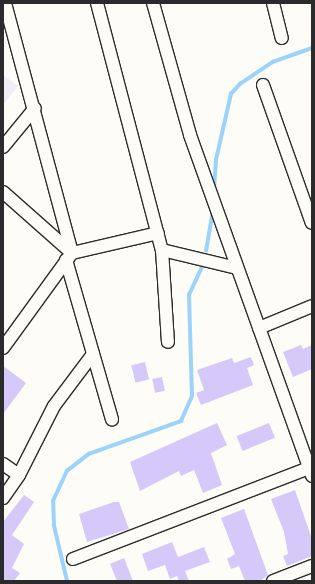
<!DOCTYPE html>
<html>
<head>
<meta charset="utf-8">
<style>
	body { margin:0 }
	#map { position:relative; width:315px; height:584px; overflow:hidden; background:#fdfcf7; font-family:Delius,sans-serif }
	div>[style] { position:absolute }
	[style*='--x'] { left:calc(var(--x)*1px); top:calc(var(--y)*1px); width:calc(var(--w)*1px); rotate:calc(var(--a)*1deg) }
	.built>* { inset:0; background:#f2ecf8 }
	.stream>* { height:3.5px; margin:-1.75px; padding:0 1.75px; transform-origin:1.75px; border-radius:1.75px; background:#9bd3fb }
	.building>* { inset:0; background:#d7c8fa; transform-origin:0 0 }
	.roads { filter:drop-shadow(1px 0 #2b2b2b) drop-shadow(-1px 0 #2b2b2b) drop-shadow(0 1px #2b2b2b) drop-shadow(0 -1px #2b2b2b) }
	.minor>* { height:12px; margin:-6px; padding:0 6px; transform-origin:6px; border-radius:6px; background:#fdfcf7 }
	span { translate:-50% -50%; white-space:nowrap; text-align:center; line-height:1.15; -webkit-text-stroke:3.5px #fdfcf7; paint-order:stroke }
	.frame { position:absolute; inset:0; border:4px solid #2b2b2b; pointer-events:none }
</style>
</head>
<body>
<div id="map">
	<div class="built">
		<div style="clip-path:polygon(3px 75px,18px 86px,3px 105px)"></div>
	</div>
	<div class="stream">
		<div style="--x:214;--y:189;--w:29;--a:-86"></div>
		<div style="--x:216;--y:160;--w:68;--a:-77.2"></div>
		<div style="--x:231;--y:94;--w:13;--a:-48"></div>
		<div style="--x:240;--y:84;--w:40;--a:-34"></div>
		<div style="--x:273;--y:62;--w:41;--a:-19.7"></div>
		<div style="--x:206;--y:251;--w:41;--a:-80.1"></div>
		<div style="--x:67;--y:581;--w:57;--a:-103.3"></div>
		<div style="--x:54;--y:526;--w:25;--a:-92"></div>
		<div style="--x:53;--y:501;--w:33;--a:-65"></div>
		<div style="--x:67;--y:471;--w:28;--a:-38"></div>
		<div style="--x:89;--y:454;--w:98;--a:-19.7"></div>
		<div style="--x:181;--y:421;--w:27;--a:-66"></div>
		<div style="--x:192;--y:396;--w:101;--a:-91.7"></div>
		<div style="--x:189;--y:295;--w:33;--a:-65"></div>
	</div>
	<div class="building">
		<div style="clip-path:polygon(301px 345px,303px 349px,312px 345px,312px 369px,293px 377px,283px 352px)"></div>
		<div style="clip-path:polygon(251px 357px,254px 365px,247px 368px,253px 385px,201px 405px,196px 393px,204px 390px,197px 370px,232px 358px,234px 363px)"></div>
		<div style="left:145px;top:362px;width:18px;height:14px;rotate:77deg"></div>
		<div style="clip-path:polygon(3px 366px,26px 383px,3px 414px)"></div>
		<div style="left:162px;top:377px;width:14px;height:10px;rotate:78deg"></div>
		<div style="clip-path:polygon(217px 423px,227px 445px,211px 453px,222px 485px,203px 493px,194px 470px,181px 476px,179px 471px,140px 491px,130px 462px)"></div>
		<div style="left:269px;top:423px;width:16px;height:35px;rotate:68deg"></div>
		<div style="clip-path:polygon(295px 490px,312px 539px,312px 556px,287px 566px,283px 556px,288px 554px,284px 532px,271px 499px)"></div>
		<div style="clip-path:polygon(24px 495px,34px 502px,12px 535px,24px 544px,12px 568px,20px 573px,14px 581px,3px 581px,3px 522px)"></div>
		<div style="clip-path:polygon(114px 502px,119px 502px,129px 529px,87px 542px,79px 514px)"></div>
		<div style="clip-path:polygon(244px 509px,268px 575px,260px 581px,245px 581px,239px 566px,231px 569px,227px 559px,235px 554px,221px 518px)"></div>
		<div style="clip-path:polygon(172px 542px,178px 557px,204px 547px,210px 562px,185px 571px,189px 581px,179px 581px,177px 576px,170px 579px,165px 565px,148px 571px,142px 554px)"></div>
		<div style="clip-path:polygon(124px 558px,133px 581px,117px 581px,110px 564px)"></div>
	</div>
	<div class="roads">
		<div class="minor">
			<div style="--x:5;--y:3;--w:259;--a:75"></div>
			<div style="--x:97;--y:3;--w:255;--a:75.3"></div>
			<div style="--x:162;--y:250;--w:92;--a:86.3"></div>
			<div style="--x:153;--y:3;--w:137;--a:74.3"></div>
			<div style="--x:190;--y:135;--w:362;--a:70.3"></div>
			<div style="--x:273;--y:3;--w:36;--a:76"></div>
			<div style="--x:263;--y:85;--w:146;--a:70.5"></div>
			<div style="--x:3;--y:147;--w:50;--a:-50.6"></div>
			<div style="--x:3;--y:192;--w:92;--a:41.5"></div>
			<div style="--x:162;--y:250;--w:77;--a:13.5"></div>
			<div style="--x:66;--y:260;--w:166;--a:73.9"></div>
			<div style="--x:259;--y:328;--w:57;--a:-22.5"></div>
			<div style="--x:3;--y:348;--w:117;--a:-54"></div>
			<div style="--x:72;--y:253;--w:88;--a:-13.1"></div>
			<div style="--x:3;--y:464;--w:19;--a:35"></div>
			<div style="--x:3;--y:498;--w:28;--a:-55"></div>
			<div style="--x:19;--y:475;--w:77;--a:-63.1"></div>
			<div style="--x:54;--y:406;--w:65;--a:-53.1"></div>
			<div style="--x:73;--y:559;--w:256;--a:-21.1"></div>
			<div style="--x:273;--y:581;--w:42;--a:-21"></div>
		</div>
	</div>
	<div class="frame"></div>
</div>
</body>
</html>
